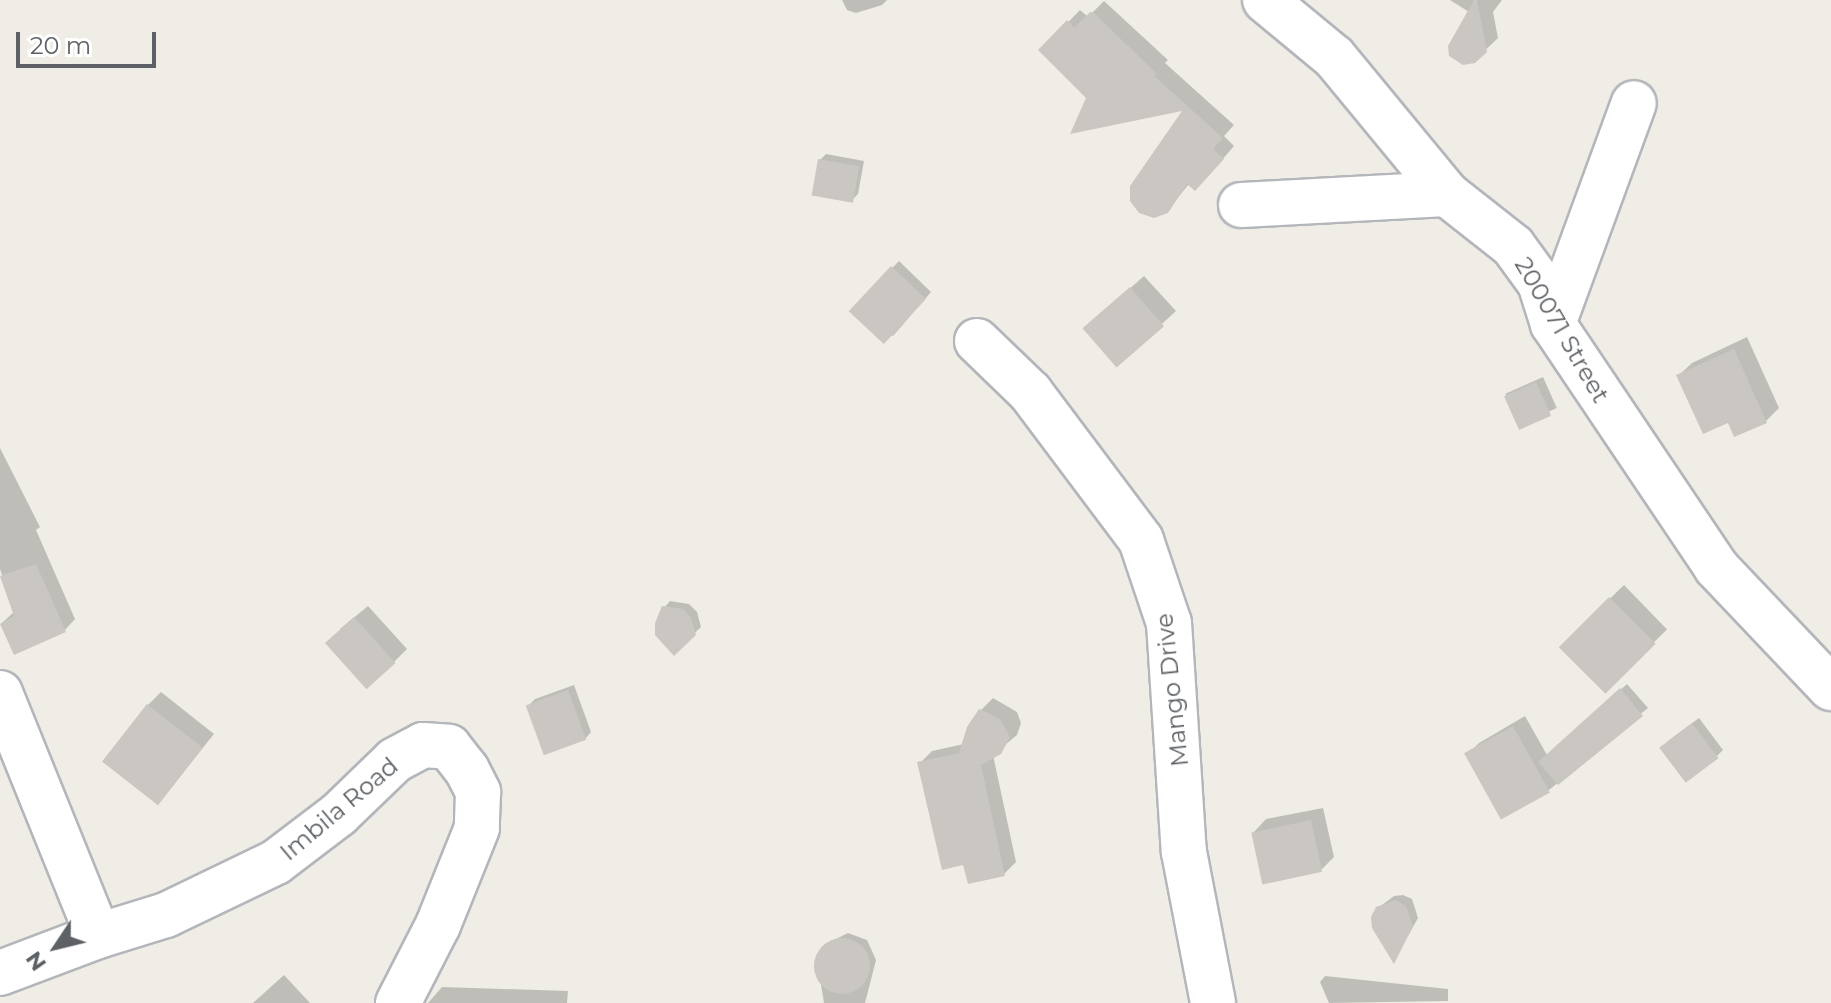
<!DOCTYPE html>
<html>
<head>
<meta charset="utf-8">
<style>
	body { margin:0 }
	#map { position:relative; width:1831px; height:1003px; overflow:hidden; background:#efede6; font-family:Montserrat,sans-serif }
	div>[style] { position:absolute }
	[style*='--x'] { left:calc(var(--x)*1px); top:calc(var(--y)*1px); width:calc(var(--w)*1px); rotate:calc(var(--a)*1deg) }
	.shadow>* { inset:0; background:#0003; transform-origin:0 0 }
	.building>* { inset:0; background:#cac7c2; transform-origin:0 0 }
	.round { border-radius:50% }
	.roads { filter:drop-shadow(2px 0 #b3b6ba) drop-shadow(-2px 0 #b3b6ba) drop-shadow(0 2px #b3b6ba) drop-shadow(0 -2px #b3b6ba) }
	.street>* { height:44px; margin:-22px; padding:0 22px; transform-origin:22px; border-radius:22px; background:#fff }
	span { translate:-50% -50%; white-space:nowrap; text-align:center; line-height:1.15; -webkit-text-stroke:6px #fff; paint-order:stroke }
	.street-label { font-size:24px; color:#5d6165 }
	.north { position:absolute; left:16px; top:907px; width:80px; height:80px; -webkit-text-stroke:6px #fff; paint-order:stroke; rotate:235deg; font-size:22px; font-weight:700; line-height:32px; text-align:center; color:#5d6165 }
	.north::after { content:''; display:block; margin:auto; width:28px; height:36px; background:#5d6165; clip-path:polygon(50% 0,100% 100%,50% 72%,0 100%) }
	.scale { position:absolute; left:16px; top:32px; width:140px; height:36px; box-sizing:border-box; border:4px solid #5d6165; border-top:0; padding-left:10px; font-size:24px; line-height:28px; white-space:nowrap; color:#5d6165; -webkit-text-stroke:6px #fff; paint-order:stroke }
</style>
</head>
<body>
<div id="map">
	<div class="shadow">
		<div style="clip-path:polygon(842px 0,887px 0,882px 5px,856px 13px,847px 10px)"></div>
		<div style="clip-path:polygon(1450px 0,1502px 0,1493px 12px,1498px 38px,1474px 61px,1469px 12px)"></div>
		<div style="clip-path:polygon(1104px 1px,1168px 60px,1165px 63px,1234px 125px,1224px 136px,1234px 146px,1207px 177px,1189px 184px,1167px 211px,1187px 108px,1089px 98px,1041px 50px,1080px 10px,1088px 17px)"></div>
		<div style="clip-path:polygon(826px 154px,864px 161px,858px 194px,851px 201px,820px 160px)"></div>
		<div style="clip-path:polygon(899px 261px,931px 292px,893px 336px,851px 311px)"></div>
		<div style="clip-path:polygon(1144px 276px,1176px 311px,1117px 365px,1099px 316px)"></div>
		<div style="clip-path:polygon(1747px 337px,1779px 408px,1766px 421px,1729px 420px,1678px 376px,1692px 363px)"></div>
		<div style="left:1543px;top:377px;width:34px;height:41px;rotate:66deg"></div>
		<div style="clip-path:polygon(0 448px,40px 527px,36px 530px,75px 619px,65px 630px,15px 652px,2px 623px,15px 611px,0 569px)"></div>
		<div style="left:1624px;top:585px;width:62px;height:88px;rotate:46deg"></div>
		<div style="clip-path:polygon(670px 601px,689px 604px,697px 612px,701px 627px,674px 653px,664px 608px)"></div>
		<div style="clip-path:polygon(368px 606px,407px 649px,394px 662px,340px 629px)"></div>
		<div style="clip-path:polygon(1627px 684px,1648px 708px,1549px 790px,1467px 755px,1479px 743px,1525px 716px,1547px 755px)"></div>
		<div style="clip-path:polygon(574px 685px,591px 732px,585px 739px,529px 705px,535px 699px)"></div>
		<div style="clip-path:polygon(161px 692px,214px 734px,159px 802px,148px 705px)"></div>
		<div style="clip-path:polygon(993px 698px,1017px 712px,1021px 723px,1017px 735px,993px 755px,1016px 862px,1004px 874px,965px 863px,920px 763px,932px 751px,964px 744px,981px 710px)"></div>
		<div style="clip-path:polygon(1699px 718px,1723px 750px,1717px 756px,1668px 741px)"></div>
		<div style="clip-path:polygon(1323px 808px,1334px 857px,1321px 870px,1253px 833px,1266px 819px)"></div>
		<div style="clip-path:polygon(1403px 895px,1412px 899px,1418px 918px,1394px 961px,1378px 908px,1394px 896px)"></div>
		<div style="clip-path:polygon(848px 933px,867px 940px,876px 960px,865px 1003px,824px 1003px,817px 960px,828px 943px)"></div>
		<div style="clip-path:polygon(284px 975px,310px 1003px,253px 1003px)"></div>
		<div style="clip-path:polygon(1325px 976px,1448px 989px,1448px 1001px,1329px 1003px,1320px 982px)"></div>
		<div style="clip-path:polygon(442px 987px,568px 991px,567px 1003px,428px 1003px)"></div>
	</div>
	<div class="building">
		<div style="clip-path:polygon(1474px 0,1477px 0,1487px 52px,1475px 63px,1463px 65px,1449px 56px,1448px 46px)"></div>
		<div style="clip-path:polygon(1090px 12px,1094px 13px,1157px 74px,1154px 76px,1223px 138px,1213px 149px,1224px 159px,1195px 191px,1187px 184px,1168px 213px,1154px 218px,1139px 213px,1130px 201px,1130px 186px,1182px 111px,1070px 134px,1086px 98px,1038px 50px,1067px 20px,1074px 28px)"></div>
		<div style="left:818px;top:159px;width:42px;height:37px;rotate:10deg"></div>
		<div style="left:891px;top:266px;width:48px;height:62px;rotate:43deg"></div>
		<div style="left:1130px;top:287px;width:52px;height:63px;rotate:49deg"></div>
		<div style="clip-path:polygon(1734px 349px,1767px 423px,1734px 437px,1728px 423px,1703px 434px,1676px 375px)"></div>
		<div style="left:1536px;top:382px;width:37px;height:35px;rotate:66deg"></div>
		<div style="clip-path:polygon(36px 564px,66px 632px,14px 655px,0 624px,14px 616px,0 576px)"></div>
		<div style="left:1609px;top:597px;width:66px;height:71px;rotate:45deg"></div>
		<div style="clip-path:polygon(662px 606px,683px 609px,691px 618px,696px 635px,674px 656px,655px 635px,655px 623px)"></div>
		<div style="left:354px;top:617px;width:62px;height:39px;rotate:48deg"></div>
		<div style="clip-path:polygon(1620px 688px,1643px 716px,1558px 785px,1538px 762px)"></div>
		<div style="left:568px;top:690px;width:53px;height:45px;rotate:70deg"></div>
		<div style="left:147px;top:704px;width:71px;height:73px;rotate:38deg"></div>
		<div style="clip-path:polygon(979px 709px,1000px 719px,1010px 737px,1001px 754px,981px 765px,1005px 876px,968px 884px,963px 865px,942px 870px,917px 762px,959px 753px,967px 727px)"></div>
		<div style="left:1692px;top:723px;width:44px;height:41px;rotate:53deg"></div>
		<div style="left:1513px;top:726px;width:76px;height:56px;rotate:61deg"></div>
		<div style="left:1311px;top:820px;width:53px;height:61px;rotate:78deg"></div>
		<div style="clip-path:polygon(1396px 900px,1406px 906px,1413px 926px,1394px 964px,1372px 928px,1371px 917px,1376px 907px)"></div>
		<div class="round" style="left:814px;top:938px;width:56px;height:56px"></div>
	</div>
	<div class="roads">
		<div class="street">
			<div style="--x:1265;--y:0;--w:89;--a:39.6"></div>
			<div style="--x:1334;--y:57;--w:178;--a:50.5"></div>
			<div style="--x:1447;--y:194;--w:84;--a:38.2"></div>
			<div style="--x:1513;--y:246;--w:46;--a:53.9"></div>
			<div style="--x:1540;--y:283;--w:43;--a:72.4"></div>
			<div style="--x:1553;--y:324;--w:293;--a:56.1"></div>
			<div style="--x:1716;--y:567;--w:167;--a:46.5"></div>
			<div style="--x:1241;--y:205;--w:206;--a:-3.1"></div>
			<div style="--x:1553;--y:324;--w:235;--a:-69.9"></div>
			<div style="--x:977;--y:341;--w:74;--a:43.9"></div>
			<div style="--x:1030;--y:392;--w:185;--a:53.1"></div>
			<div style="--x:1141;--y:540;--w:88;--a:71.4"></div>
			<div style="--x:1169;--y:623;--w:229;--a:86.3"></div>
			<div style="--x:1184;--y:852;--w:154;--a:79.1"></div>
			<div style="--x:0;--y:693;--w:262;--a:68"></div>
			<div style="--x:0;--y:973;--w:105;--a:-20.7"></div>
			<div style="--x:98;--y:936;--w:71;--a:-17.2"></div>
			<div style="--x:166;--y:915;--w:122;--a:-25.7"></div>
			<div style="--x:276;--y:862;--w:78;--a:-37.2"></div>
			<div style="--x:338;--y:815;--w:79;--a:-44"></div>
			<div style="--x:395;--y:760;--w:32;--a:-28"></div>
			<div style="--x:423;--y:745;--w:26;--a:4"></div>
			<div style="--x:449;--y:747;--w:29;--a:52"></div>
			<div style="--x:467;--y:770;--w:25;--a:63"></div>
			<div style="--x:478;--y:792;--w:36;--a:92"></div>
			<div style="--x:477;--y:828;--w:105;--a:111.9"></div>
			<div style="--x:438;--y:925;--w:88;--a:117.1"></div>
		</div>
	</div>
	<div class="street-label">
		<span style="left:1562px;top:330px;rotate:60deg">200071 Street</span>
		<span style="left:1172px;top:690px;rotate:-96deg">Mango Drive</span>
		<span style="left:339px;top:809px;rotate:-40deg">Imbila Road</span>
	</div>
	<div class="north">N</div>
	<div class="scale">20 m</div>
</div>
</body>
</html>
